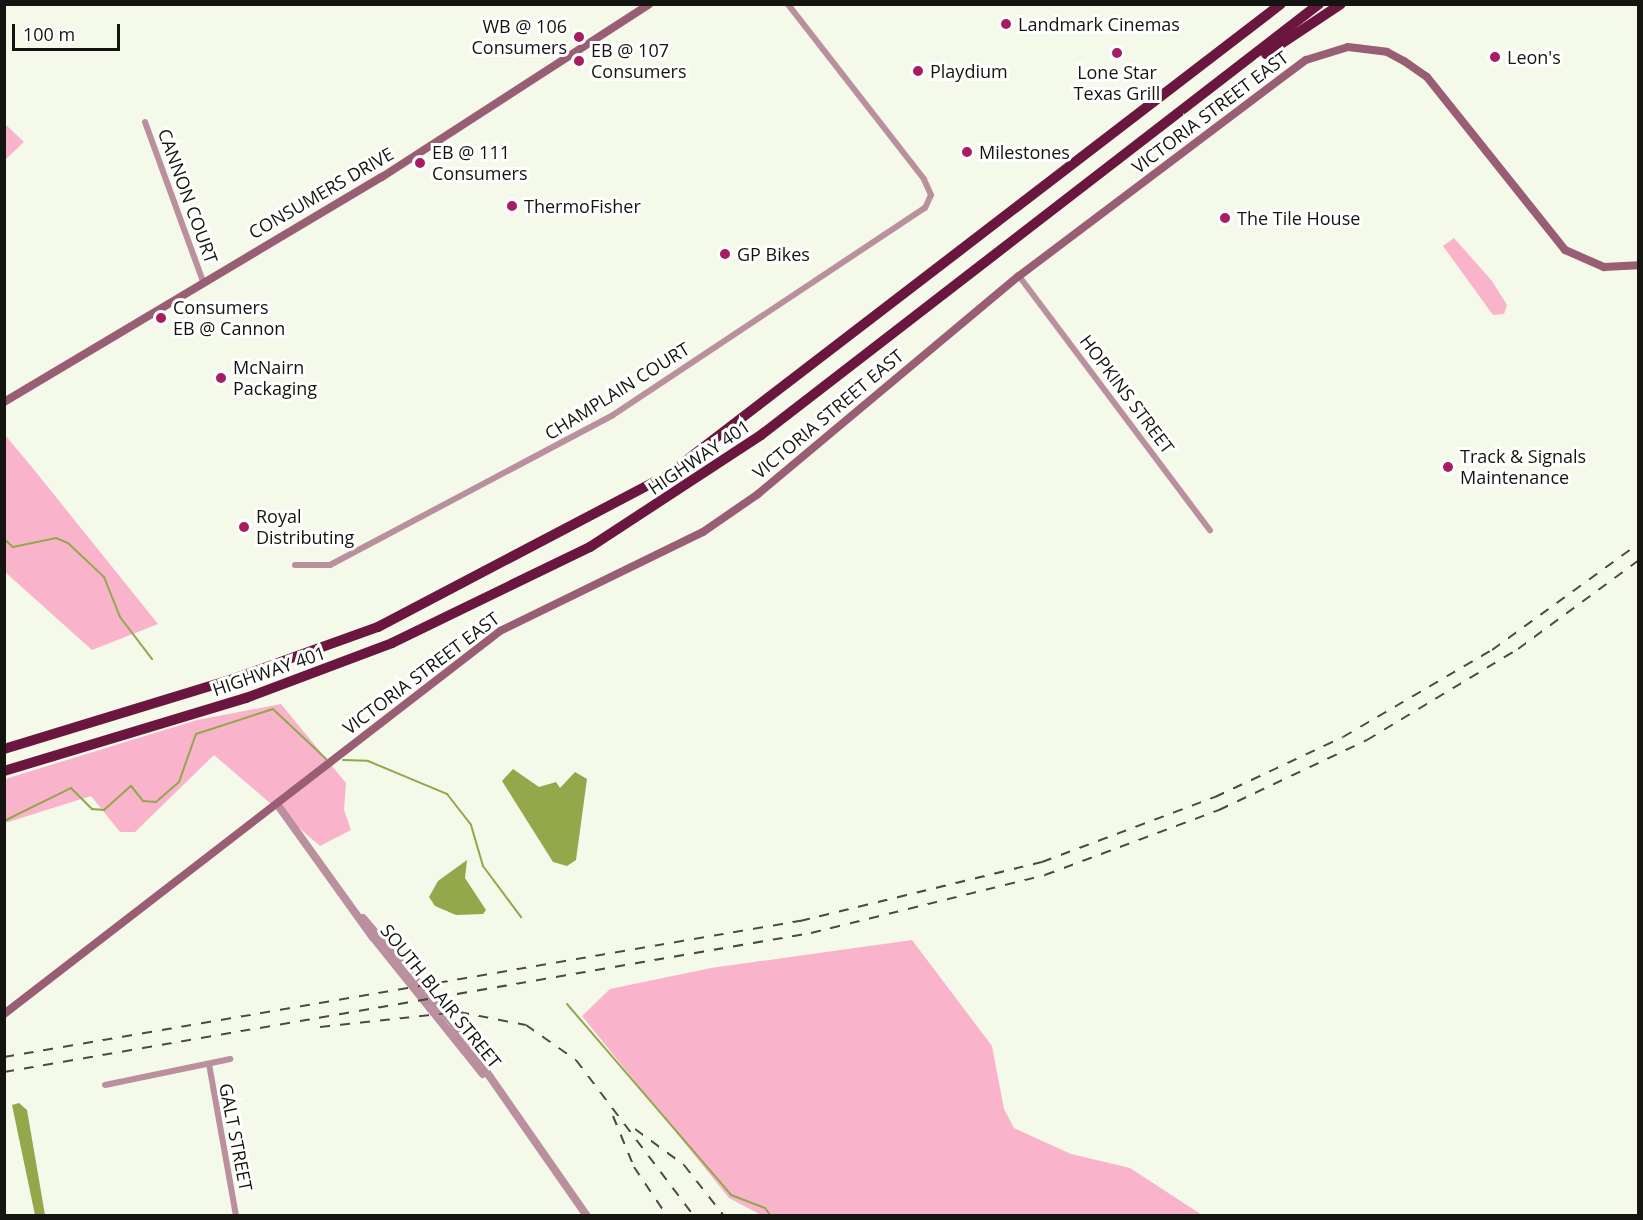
<!DOCTYPE html>
<html>
<head>
<meta charset="utf-8">
<style>
	body { margin:0 }
	#map { position:relative; width:1643px; height:1220px; overflow:hidden; background:#f4f9ea; font-family:"Open Sans",sans-serif }
	div>[style] { position:absolute }
	[style*='--x'] { left:calc(var(--x)*1px); top:calc(var(--y)*1px); width:calc(var(--w)*1px); rotate:calc(var(--a)*1deg) }
	.green>* { inset:0; background:#f9b4cc }
	.water>* { inset:0; background:#92a84b }
	.stream>* { height:2px; margin:-1px; padding:0 1px; transform-origin:1px; border-radius:1px; background:#92a84b }
	.minor>* { height:6px; margin:-3px; padding:0 3px; transform-origin:3px; border-radius:3px; background:#ba8f9e }
	.tertiary>* { height:8px; margin:-4px; padding:0 4px; transform-origin:4px; border-radius:4px; background:#ba8f9e }
	.secondary>* { height:8px; margin:-4px; padding:0 4px; transform-origin:4px; border-radius:4px; background:#9a5e74 }
	.motorway>* { height:10px; margin:-5px; padding:0 5px; transform-origin:5px; border-radius:5px; background:#6a163e }
	.rail>* { height:2px; margin-top:-1px; transform-origin:0; background:repeating-linear-gradient(90deg,#484a43 0 10px,transparent 0 20px) }
	.dots>* { width:16px; height:16px; translate:-50% -50%; box-sizing:border-box; border:3px solid #fff; border-radius:50% }
	span { translate:-50% -50%; white-space:nowrap; text-align:center; line-height:1.15; -webkit-text-stroke:6px #fff; paint-order:stroke }
	.poi-label { font-size:18px; color:#141510 }
	.left { translate:0 -50%; text-align:left }
	.right { translate:-100% -50%; text-align:right }
	.street-label { font-size:18px; color:#141510 }
	.frame { position:absolute; inset:0; border:6px solid #141510; pointer-events:none }
	.scale { position:absolute; left:12px; top:24px; width:108px; height:27px; box-sizing:border-box; border:3px solid #141510; border-top:0; padding-left:8px; font-size:18px; line-height:21px; white-space:nowrap; color:#141510; -webkit-text-stroke:4px #fff; paint-order:stroke }
</style>
</head>
<body>
<div id="map">
	<div class="green">
		<div style="clip-path:polygon(5px 124px,24px 142px,5px 160px)"></div>
		<div style="clip-path:polygon(1454px 238px,1492px 281px,1507px 305px,1504px 314px,1493px 315px,1443px 246px)"></div>
		<div style="clip-path:polygon(5px 435px,31px 466px,158px 624px,92px 650px,5px 572px)"></div>
		<div style="clip-path:polygon(281px 704px,346px 783px,344px 810px,351px 830px,320px 846px,214px 755px,135px 832px,120px 832px,91px 796px,5px 823px,5px 779px,197px 720px)"></div>
		<div style="clip-path:polygon(912px 940px,992px 1046px,1004px 1109px,1014px 1128px,1071px 1154px,1130px 1168px,1202px 1215px,761px 1215px,729px 1198px,582px 1016px,610px 989px,711px 968px)"></div>
	</div>
	<div class="water">
		<div style="clip-path:polygon(513px 769px,539px 787px,556px 782px,560px 788px,575px 772px,587px 779px,576px 860px,567px 866px,553px 862px,502px 781px)"></div>
		<div style="clip-path:polygon(467px 860px,465px 878px,486px 910px,483px 914px,456px 915px,435px 906px,429px 897px,438px 881px)"></div>
		<div style="clip-path:polygon(19px 1103px,27px 1110px,45px 1215px,35px 1215px,12px 1105px)"></div>
	</div>
	<div class="stream">
		<div style="--x:4;--y:539;--w:12;--a:42"></div>
		<div style="--x:13;--y:547;--w:44;--a:-11.8"></div>
		<div style="--x:56;--y:538;--w:13;--a:23"></div>
		<div style="--x:68;--y:543;--w:50;--a:43.4"></div>
		<div style="--x:104;--y:577;--w:43;--a:68.2"></div>
		<div style="--x:120;--y:617;--w:53;--a:52.7"></div>
		<div style="--x:343;--y:760;--w:25;--a:2"></div>
		<div style="--x:368;--y:761;--w:86;--a:22.7"></div>
		<div style="--x:447;--y:794;--w:39;--a:52"></div>
		<div style="--x:471;--y:825;--w:43;--a:73.7"></div>
		<div style="--x:483;--y:866;--w:64;--a:53.3"></div>
		<div style="--x:4;--y:821;--w:75;--a:-26.2"></div>
		<div style="--x:71;--y:788;--w:30;--a:45"></div>
		<div style="--x:92;--y:809;--w:12;--a:5"></div>
		<div style="--x:104;--y:810;--w:36;--a:-42"></div>
		<div style="--x:131;--y:786;--w:19;--a:51"></div>
		<div style="--x:143;--y:801;--w:13;--a:4"></div>
		<div style="--x:156;--y:802;--w:30;--a:-41"></div>
		<div style="--x:179;--y:782;--w:51;--a:-70.5"></div>
		<div style="--x:196;--y:734;--w:81;--a:-18"></div>
		<div style="--x:273;--y:709;--w:73;--a:43.3"></div>
		<div style="--x:567;--y:1004;--w:252;--a:49.3"></div>
		<div style="--x:731;--y:1195;--w:36;--a:21"></div>
		<div style="--x:765;--y:1208;--w:10;--a:53"></div>
	</div>
	<div class="minor">
		<div style="--x:145;--y:122;--w:169;--a:70"></div>
		<div style="--x:1019;--y:276;--w:318;--a:53.1"></div>
		<div style="--x:295;--y:565;--w:35;--a:0"></div>
		<div style="--x:330;--y:565;--w:320;--a:-27.9"></div>
		<div style="--x:613;--y:415;--w:374;--a:-33.6"></div>
		<div style="--x:925;--y:208;--w:14;--a:-65"></div>
		<div style="--x:931;--y:195;--w:17;--a:-114"></div>
		<div style="--x:924;--y:179;--w:222;--a:-127.9"></div>
		<div style="--x:209;--y:1064;--w:154;--a:79.9"></div>
		<div style="--x:105;--y:1085;--w:128;--a:-11.7"></div>
	</div>
	<div class="tertiary">
		<div style="--x:277;--y:804;--w:163;--a:54.3"></div>
		<div style="--x:372;--y:936;--w:177;--a:51.2"></div>
		<div style="--x:363;--y:918;--w:135;--a:49.5"></div>
		<div style="--x:451;--y:1021;--w:238;--a:55.1"></div>
	</div>
	<div class="secondary">
		<div style="--x:4;--y:402;--w:440;--a:-30.8"></div>
		<div style="--x:382;--y:177;--w:318;--a:-32.9"></div>
		<div style="--x:4;--y:1014;--w:627;--a:-37.67"></div>
		<div style="--x:500;--y:631;--w:226;--a:-26"></div>
		<div style="--x:703;--y:532;--w:67;--a:-34.6"></div>
		<div style="--x:758;--y:494;--w:340;--a:-39.9"></div>
		<div style="--x:1019;--y:276;--w:359;--a:-37"></div>
		<div style="--x:1306;--y:60;--w:44;--a:-17.2"></div>
		<div style="--x:1348;--y:47;--w:39;--a:7"></div>
		<div style="--x:1387;--y:52;--w:19;--a:28"></div>
		<div style="--x:1404;--y:61;--w:28;--a:35"></div>
		<div style="--x:1427;--y:77;--w:221;--a:51.4"></div>
		<div style="--x:1565;--y:250;--w:43;--a:23.6"></div>
		<div style="--x:1604;--y:267;--w:34;--a:-3"></div>
	</div>
	<div class="motorway">
		<div style="--x:1266;--y:54;--w:90;--a:-33.7"></div>
		<div style="--x:4;--y:749;--w:243;--a:-17"></div>
		<div style="--x:236;--y:678;--w:151;--a:-19.8"></div>
		<div style="--x:378;--y:627;--w:325;--a:-27.7"></div>
		<div style="--x:666;--y:476;--w:775;--a:-37.51"></div>
		<div style="--x:4;--y:771;--w:253;--a:-16.8"></div>
		<div style="--x:246;--y:698;--w:156;--a:-20.6"></div>
		<div style="--x:392;--y:643;--w:220;--a:-25.9"></div>
		<div style="--x:590;--y:547;--w:204;--a:-33.2"></div>
		<div style="--x:761;--y:435;--w:705;--a:-37.68"></div>
	</div>
	<div class="rail">
		<div style="--x:320;--y:1027;--w:140;--a:-6.2"></div>
		<div style="--x:459;--y:1012;--w:68;--a:11"></div>
		<div style="--x:526;--y:1025;--w:61;--a:35"></div>
		<div style="--x:576;--y:1060;--w:196;--a:52.9"></div>
		<div style="--x:4;--y:1057;--w:808;--a:-9.7"></div>
		<div style="--x:800;--y:921;--w:249;--a:-13.7"></div>
		<div style="--x:1042;--y:862;--w:185;--a:-20.6"></div>
		<div style="--x:1215;--y:797;--w:141;--a:-25.1"></div>
		<div style="--x:1343;--y:737;--w:173;--a:-30.3"></div>
		<div style="--x:1492;--y:650;--w:180;--a:-36"></div>
		<div style="--x:4;--y:1072;--w:819;--a:-9.77"></div>
		<div style="--x:811;--y:933;--w:241;--a:-13.9"></div>
		<div style="--x:1045;--y:875;--w:186;--a:-20.5"></div>
		<div style="--x:1219;--y:810;--w:164;--a:-25.3"></div>
		<div style="--x:1367;--y:740;--w:176;--a:-31.1"></div>
		<div style="--x:1518;--y:649;--w:149;--a:-36.3"></div>
		<div style="--x:613;--y:1116;--w:55;--a:67.6"></div>
		<div style="--x:634;--y:1167;--w:59;--a:56"></div>
		<div style="--x:635;--y:1129;--w:61;--a:36.3"></div>
		<div style="--x:684;--y:1165;--w:65;--a:51.9"></div>
	</div>
	<div class="dots">
		<div style="left:1006px;top:24px;background:#a81d62"></div>
		<div style="left:579px;top:37px;background:#a81d62"></div>
		<div style="left:1117px;top:53px;background:#a81d62"></div>
		<div style="left:1495px;top:57px;background:#a81d62"></div>
		<div style="left:579px;top:61px;background:#a81d62"></div>
		<div style="left:918px;top:71px;background:#a81d62"></div>
		<div style="left:967px;top:152px;background:#a81d62"></div>
		<div style="left:420px;top:163px;background:#a81d62"></div>
		<div style="left:512px;top:206px;background:#a81d62"></div>
		<div style="left:1225px;top:218px;background:#a81d62"></div>
		<div style="left:725px;top:254px;background:#a81d62"></div>
		<div style="left:161px;top:318px;background:#a81d62"></div>
		<div style="left:221px;top:378px;background:#a81d62"></div>
		<div style="left:1448px;top:467px;background:#a81d62"></div>
		<div style="left:244px;top:527px;background:#a81d62"></div>
	</div>
	<div class="poi-label">
		<span class="left" style="left:1018px;top:24px">Landmark Cinemas</span>
		<span class="right" style="left:567px;top:37px">WB @ 106<br>Consumers</span>
		<span class="left" style="left:591px;top:61px">EB @ 107<br>Consumers</span>
		<span class="left" style="left:1507px;top:57px">Leon's</span>
		<span class="left" style="left:930px;top:71px">Playdium</span>
		<span style="left:1117px;top:83px">Lone Star<br>Texas Grill</span>
		<span class="left" style="left:979px;top:152px">Milestones</span>
		<span class="left" style="left:432px;top:163px">EB @ 111<br>Consumers</span>
		<span class="left" style="left:524px;top:206px">ThermoFisher</span>
		<span class="left" style="left:1237px;top:218px">The Tile House</span>
		<span class="left" style="left:737px;top:254px">GP Bikes</span>
		<span class="left" style="left:173px;top:318px">Consumers<br>EB @ Cannon</span>
		<span class="left" style="left:233px;top:378px">McNairn<br>Packaging</span>
		<span class="left" style="left:1460px;top:467px">Track &amp; Signals<br>Maintenance</span>
		<span class="left" style="left:256px;top:527px">Royal<br>Distributing</span>
	</div>
	<div class="street-label">
		<span style="left:1210px;top:112px;rotate:-37deg">VICTORIA STREET EAST</span>
		<span style="left:321px;top:193px;rotate:-30deg">CONSUMERS DRIVE</span>
		<span style="left:188px;top:196px;rotate:70deg">CANNON COURT</span>
		<span style="left:617px;top:391px;rotate:-32deg">CHAMPLAIN COURT</span>
		<span style="left:1127px;top:394px;rotate:53deg">HOPKINS STREET</span>
		<span style="left:828px;top:414px;rotate:-40deg">VICTORIA STREET EAST</span>
		<span style="left:699px;top:457px;rotate:-34deg">HIGHWAY 401</span>
		<span style="left:269px;top:671px;rotate:-19deg">HIGHWAY 401</span>
		<span style="left:421px;top:673px;rotate:-37deg">VICTORIA STREET EAST</span>
		<span style="left:441px;top:996px;rotate:51deg">SOUTH BLAIR STREET</span>
		<span style="left:236px;top:1137px;rotate:79deg">GALT STREET</span>
	</div>
	<div class="frame"></div>
	<div class="scale">100 m</div>
</div>
</body>
</html>
